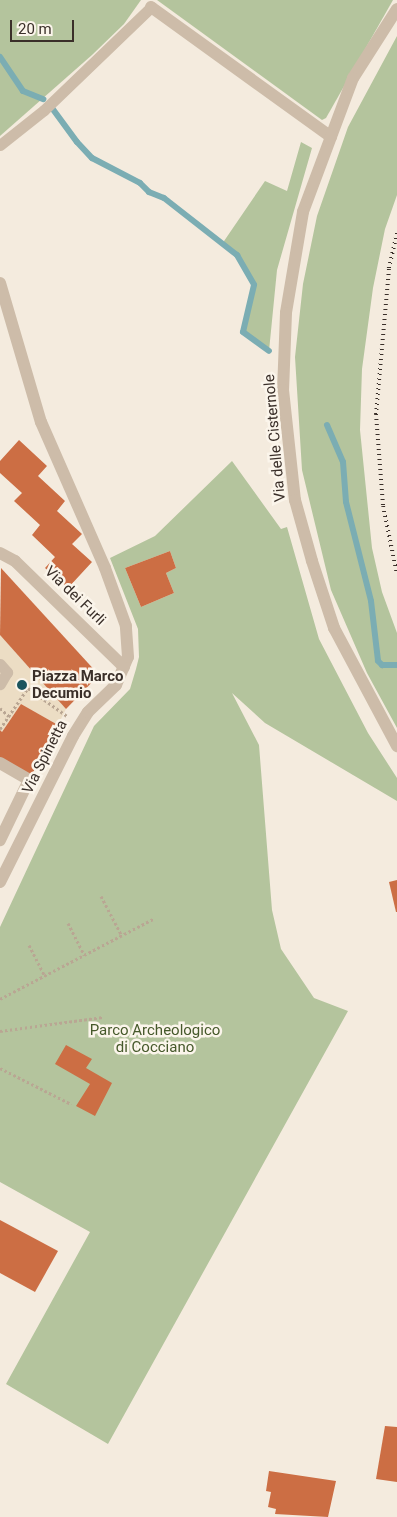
<!DOCTYPE html>
<html>
<head>
<meta charset="utf-8">
<style>
	body { margin:0 }
	#map { position:relative; width:397px; height:1517px; overflow:hidden; background:#f4ebde; font-family:Roboto,sans-serif }
	div>[style] { position:absolute }
	[style*='--x'] { left:calc(var(--x)*1px); top:calc(var(--y)*1px); width:calc(var(--w)*1px); rotate:calc(var(--a)*1deg) }
	.green>* { inset:0; background:#b4c49d }
	.plaza>* { inset:0; background:#ecddc4 }
	.stream>* { height:6px; margin:-3px; padding:0 3px; transform-origin:3px; border-radius:3px; background:#7badb3 }
	.building>* { inset:0; background:#cc6e44 }
	.path>* { height:3px; margin-top:-1.5px; transform-origin:0; background:repeating-linear-gradient(90deg,#b9a693 0 2.5px,transparent 0 5px) }
	.service>* { height:11px; margin:-5.5px; padding:0 5.5px; transform-origin:5.5px; border-radius:5.5px; background:#cdbca9 }
	.pedestrian>* { height:12px; margin:-6px; padding:0 6px; transform-origin:6px; border-radius:6px; background:#cdbca9 }
	.minor>* { height:12px; margin:-6px; padding:0 6px; transform-origin:6px; border-radius:6px; background:#cdbca9 }
	.rail>* { height:4px; margin-top:-2px; transform-origin:0; background:repeating-linear-gradient(90deg,#3a2f29 0 1px,transparent 0 5px) }
	.dots>* { width:14px; height:14px; translate:-50% -50%; box-sizing:border-box; border:2px solid #fbf5eb; border-radius:50% }
	span { translate:-50% -50%; white-space:nowrap; text-align:center; line-height:1.15; -webkit-text-stroke:5px #fbf5eb; paint-order:stroke }
	.street-label { font-size:15px; color:#3a2f29 }
	.poi-label { font-size:15px; color:#3a2f29; font-weight:700 }
	.left { translate:0 -50%; text-align:left }
	.park-label { font-size:15px; color:#46592b }
	.scale { position:absolute; left:10px; top:20px; width:64px; height:22px; box-sizing:border-box; border:2px solid #3a2f29; border-top:0; padding-left:6px; font-size:15px; line-height:18px; white-space:nowrap; color:#3a2f29; -webkit-text-stroke:4px #fbf5eb; paint-order:stroke }
</style>
</head>
<body>
<div id="map">
	<div class="green">
		<div style="clip-path:polygon(0 0,141px 0,124px 24px,92px 55px,0 136px)"></div>
		<div style="clip-path:polygon(157px 0,393px 0,326px 118px,322px 120px)"></div>
		<div style="clip-path:polygon(397px 36px,397px 195px,385px 229px,373px 288px,362px 369px,360px 430px,372px 548px,382px 592px,397px 633px,397px 728px,367px 673px,331px 590px,302px 470px,295px 357px,303px 284px,317px 216px,348px 127px)"></div>
		<div style="clip-path:polygon(301px 142px,312px 148px,277px 270px,269px 351px,243px 332px,254px 285px,244px 263px,222px 244px,265px 181px,287px 191px)"></div>
		<div style="clip-path:polygon(evenodd,232px 461px,281px 529px,287px 527px,319px 639px,368px 733px,397px 778px,397px 801px,265px 723px,232px 693px,259px 745px,272px 910px,281px 949px,314px 998px,348px 1011px,108px 1444px,6px 1384px,90px 1232px,0 1182px,0 927px,94px 726px,130px 689px,136px 669px,139px 657px,138px 629px,110px 558px,155px 536px,232px 461px,170px 551px,176px 568px,166px 573px,174px 593px,141px 607px,125px 568px,170px 551px)"></div>
	</div>
	<div class="plaza">
		<div style="clip-path:polygon(0 635px,66px 709px,58px 725px,21px 704px,2px 732px,0 730px)"></div>
	</div>
	<div class="stream">
		<div style="--x:0;--y:57;--w:41;--a:55.9"></div>
		<div style="--x:23;--y:91;--w:22;--a:22"></div>
		<div style="--x:52;--y:108;--w:42;--a:53.7"></div>
		<div style="--x:77;--y:142;--w:22;--a:47"></div>
		<div style="--x:92;--y:158;--w:54;--a:27.5"></div>
		<div style="--x:140;--y:183;--w:13;--a:45"></div>
		<div style="--x:149;--y:192;--w:16;--a:22"></div>
		<div style="--x:164;--y:198;--w:93;--a:38"></div>
		<div style="--x:237;--y:255;--w:34;--a:60"></div>
		<div style="--x:254;--y:285;--w:48;--a:103.2"></div>
		<div style="--x:243;--y:332;--w:32;--a:36"></div>
		<div style="--x:327;--y:425;--w:40;--a:66.6"></div>
		<div style="--x:343;--y:462;--w:40;--a:85.7"></div>
		<div style="--x:346;--y:502;--w:102;--a:75.8"></div>
		<div style="--x:371;--y:601;--w:60;--a:83.3"></div>
		<div style="--x:378;--y:661;--w:6;--a:45"></div>
		<div style="--x:382;--y:665;--w:15;--a:0"></div>
	</div>
	<div class="building">
		<div style="clip-path:polygon(19px 440px,47px 466px,38px 476px,65px 501px,57px 511px,82px 534px,72px 544px,92px 562px,68px 588px,45px 568px,55px 557px,32px 535px,40px 525px,14px 501px,22px 493px,0 473px,0 461px)"></div>
		<div style="clip-path:polygon(170px 551px,176px 568px,166px 573px,174px 593px,141px 607px,125px 568px)"></div>
		<div style="clip-path:polygon(1px 568px,99px 675px,66px 709px,0 635px)"></div>
		<div style="clip-path:polygon(21px 704px,58px 725px,29px 780px,0 763px,0 730px,2px 732px)"></div>
		<div style="clip-path:polygon(397px 880px,397px 912px,396px 912px,389px 882px)"></div>
		<div style="clip-path:polygon(66px 1045px,92px 1059px,86px 1068px,112px 1083px,95px 1116px,76px 1106px,90px 1084px,55px 1064px)"></div>
		<div style="clip-path:polygon(0 1220px,58px 1251px,35px 1292px,0 1273px)"></div>
		<div style="clip-path:polygon(385px 1426px,397px 1427px,397px 1482px,376px 1479px)"></div>
		<div style="clip-path:polygon(269px 1471px,336px 1481px,328px 1517px,275px 1514px,276px 1509px,268px 1507px,271px 1492px,266px 1491px)"></div>
	</div>
	<div class="path">
		<div style="--x:0;--y:708;--w:12;--a:42"></div>
		<div style="--x:0;--y:729;--w:50;--a:-55.7"></div>
		<div style="--x:28;--y:688;--w:48;--a:35.7"></div>
		<div style="--x:101;--y:896;--w:45;--a:62.3"></div>
		<div style="--x:68;--y:923;--w:36;--a:63"></div>
		<div style="--x:29;--y:945;--w:35;--a:63"></div>
		<div style="--x:0;--y:999;--w:173;--a:-27.6"></div>
		<div style="--x:0;--y:1031;--w:104;--a:-7.7"></div>
		<div style="--x:0;--y:1068;--w:80;--a:26.9"></div>
	</div>
	<div class="service">
		<div style="--x:0;--y:145;--w:56;--a:-38.5"></div>
		<div style="--x:44;--y:110;--w:149;--a:-43.9"></div>
		<div style="--x:0;--y:664;--w:11;--a:49"></div>
		<div style="--x:7;--y:672;--w:14;--a:120"></div>
	</div>
	<div class="pedestrian">
		<div style="--x:0;--y:283;--w:145;--a:73.6"></div>
		<div style="--x:41;--y:422;--w:159;--a:66.3"></div>
		<div style="--x:0;--y:763;--w:34;--a:30"></div>
		<div style="--x:29;--y:780;--w:67;--a:115.8"></div>
	</div>
	<div class="minor">
		<div style="--x:151;--y:7;--w:222;--a:35.8"></div>
		<div style="--x:397;--y:9;--w:82;--a:122.5"></div>
		<div style="--x:353;--y:78;--w:143;--a:110.5"></div>
		<div style="--x:303;--y:212;--w:102;--a:99.6"></div>
		<div style="--x:286;--y:313;--w:77;--a:92.2"></div>
		<div style="--x:283;--y:390;--w:111;--a:83.8"></div>
		<div style="--x:295;--y:500;--w:63;--a:74.4"></div>
		<div style="--x:312;--y:561;--w:71;--a:71.8"></div>
		<div style="--x:334;--y:628;--w:134;--a:61.9"></div>
		<div style="--x:0;--y:553;--w:17;--a:28"></div>
		<div style="--x:15;--y:561;--w:152;--a:44.2"></div>
		<div style="--x:0;--y:882;--w:163;--a:-63.4"></div>
		<div style="--x:73;--y:736;--w:28;--a:-58"></div>
		<div style="--x:88;--y:712;--w:39;--a:-44"></div>
		<div style="--x:116;--y:685;--w:30;--a:-67"></div>
		<div style="--x:128;--y:657;--w:31;--a:-94"></div>
		<div style="--x:126;--y:626;--w:62;--a:-109.9"></div>
	</div>
	<div class="rail">
		<div style="--x:397;--y:233;--w:37;--a:103"></div>
		<div style="--x:389;--y:269;--w:146;--a:95.1"></div>
		<div style="--x:376;--y:414;--w:92;--a:85.6"></div>
		<div style="--x:383;--y:506;--w:69;--a:78.4"></div>
	</div>
	<div class="dots">
		<div style="left:22px;top:685px;background:#1c555e"></div>
	</div>
	<div class="street-label">
		<span style="left:275px;top:438px;rotate:-95deg">Via delle Cisternole</span>
		<span style="left:75px;top:596px;rotate:44deg">Via dei Furli</span>
		<span style="left:45px;top:757px;rotate:-63deg">Via Spinetta</span>
	</div>
	<div class="poi-label">
		<span class="left" style="left:32px;top:685px">Piazza Marco<br>Decumio</span>
	</div>
	<div class="park-label">
		<span style="left:155px;top:1039px">Parco Archeologico<br>di Cocciano</span>
	</div>
	<div class="scale">20 m</div>
</div>
</body>
</html>
